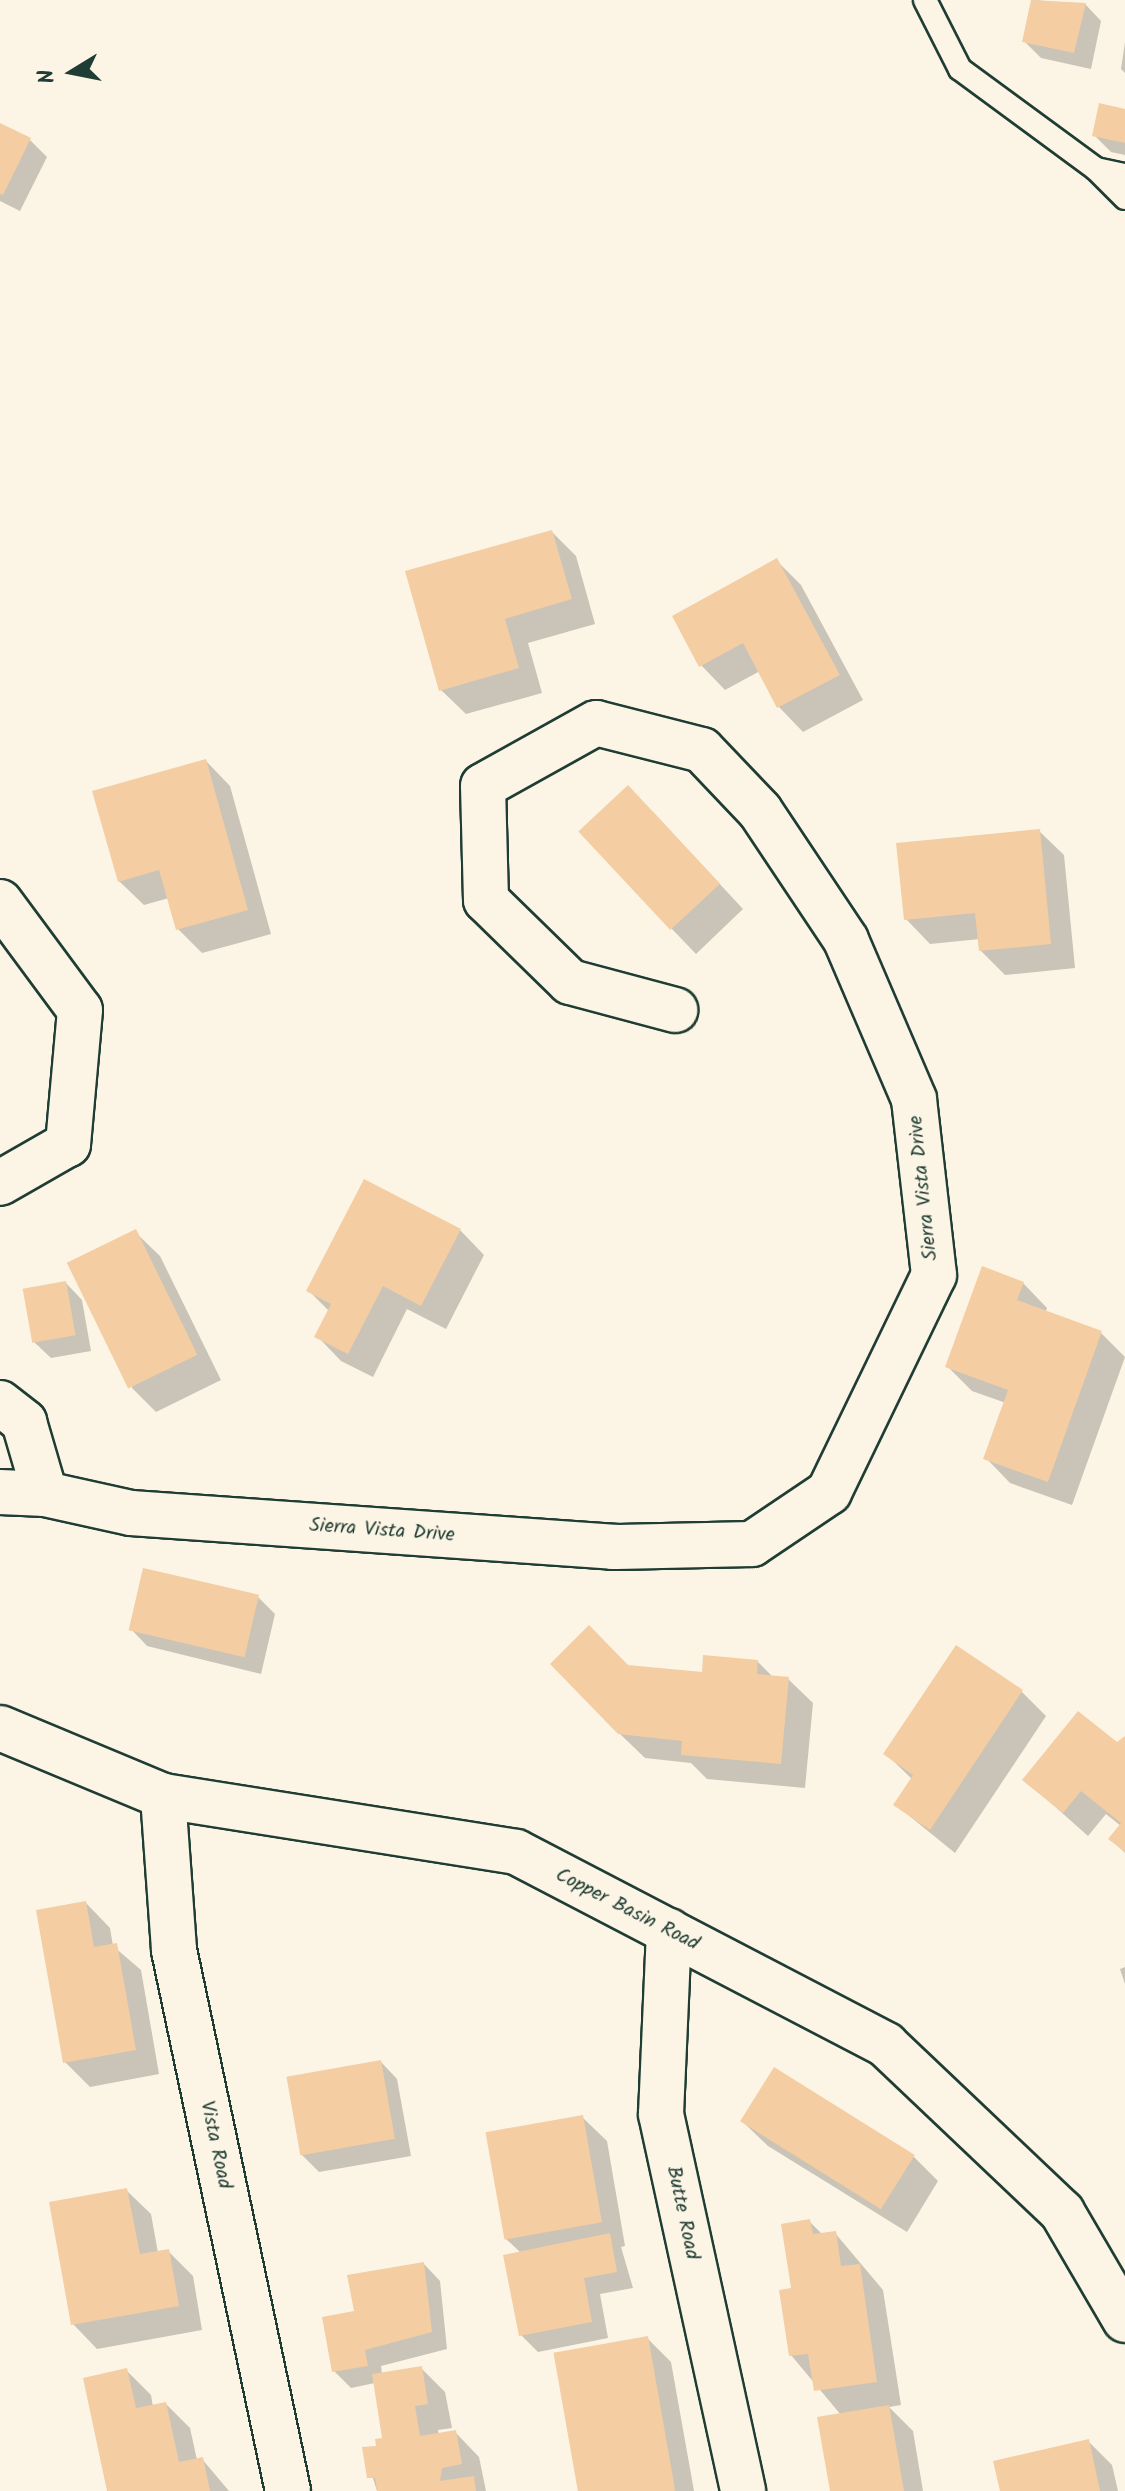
<!DOCTYPE html>
<html>
<head>
<meta charset="utf-8">
<style>
	body { margin:0 }
	#map { position:relative; width:1125px; height:2491px; overflow:hidden; background:#fcf5e5; font-family:Kalam,sans-serif }
	div>[style] { position:absolute }
	[style*='--x'] { left:calc(var(--x)*1px); top:calc(var(--y)*1px); width:calc(var(--w)*1px); rotate:calc(var(--a)*1deg) }
	.shadow>* { inset:0; background:#0003 }
	.building>* { inset:0; background:#f4cda3; transform-origin:0 0 }
	.roads { filter:drop-shadow(2px 0 #1f3d34) drop-shadow(-2px 0 #1f3d34) drop-shadow(0 2px #1f3d34) drop-shadow(0 -2px #1f3d34) }
	.service>* { height:22px; margin:-11px; padding:0 11px; transform-origin:11px; border-radius:11px; background:#fcf5e5 }
	.minor>* { height:44px; margin:-22px; padding:0 22px; transform-origin:22px; border-radius:22px; background:#fcf5e5 }
	.tertiary>* { height:44px; margin:-22px; padding:0 22px; transform-origin:22px; border-radius:22px; background:#fcf5e5 }
	span { translate:-50% -50%; white-space:nowrap; text-align:center; line-height:1.15; -webkit-text-stroke:8px #fcf5e5; paint-order:stroke }
	.street-label { font-size:20px; color:#1f3d34 }
	.north { position:absolute; left:32px; top:32px; width:80px; height:80px; -webkit-text-stroke:6px #fcf5e5; paint-order:stroke; rotate:260deg; font-size:22px; font-weight:700; line-height:32px; text-align:center; color:#1f3d34 }
	.north::after { content:''; display:block; margin:auto; width:28px; height:36px; background:#1f3d34; clip-path:polygon(50% 0,100% 100%,50% 72%,0 100%) }
</style>
</head>
<body>
<div id="map">
	<div class="shadow">
		<div style="clip-path:polygon(1033px 0,1085px 4px,1101px 21px,1091px 69px,1041px 58px,1024px 41px)"></div>
		<div style="clip-path:polygon(1125px 42px,1125px 73px,1121px 69px)"></div>
		<div style="clip-path:polygon(1125px 111px,1125px 155px,1111px 152px,1094px 135px)"></div>
		<div style="clip-path:polygon(0 125px,30px 140px,47px 157px,20px 211px,0 201px)"></div>
		<div style="clip-path:polygon(552px 532px,576px 556px,595px 624px,528px 643px,542px 693px,466px 714px,441px 690px)"></div>
		<div style="clip-path:polygon(777px 561px,801px 585px,863px 700px,803px 732px,779px 707px,760px 671px,725px 690px,701px 665px)"></div>
		<div style="clip-path:polygon(206px 761px,230px 786px,271px 934px,202px 953px,178px 929px,169px 898px,144px 905px,119px 881px)"></div>
		<div style="clip-path:polygon(653px 812px,743px 909px,696px 954px,672px 929px)"></div>
		<div style="clip-path:polygon(1039px 831px,1064px 855px,1075px 968px,1005px 975px,981px 951px,980px 939px,930px 944px,906px 919px)"></div>
		<div style="clip-path:polygon(460px 1230px,484px 1255px,446px 1329px,407px 1309px,373px 1377px,341px 1361px,317px 1336px,329px 1311px,309px 1291px)"></div>
		<div style="clip-path:polygon(135px 1232px,160px 1256px,221px 1380px,156px 1412px,132px 1388px)"></div>
		<div style="clip-path:polygon(66px 1283px,82px 1300px,91px 1351px,51px 1358px,34px 1342px)"></div>
		<div style="clip-path:polygon(1023px 1283px,1047px 1308px,1045px 1313px,1101px 1333px,1125px 1357px,1072px 1505px,1010px 1483px,986px 1458px,1006px 1403px,972px 1391px,947px 1366px)"></div>
		<div style="clip-path:polygon(258px 1597px,275px 1614px,261px 1674px,147px 1646px,131px 1629px)"></div>
		<div style="clip-path:polygon(957px 1648px,1022px 1692px,1046px 1716px,955px 1853px,896px 1805px,913px 1780px,886px 1754px)"></div>
		<div style="clip-path:polygon(758px 1662px,773px 1677px,788px 1679px,813px 1703px,805px 1788px,707px 1779px,691px 1763px,645px 1758px,619px 1733px,628px 1667px,703px 1674px)"></div>
		<div style="clip-path:polygon(1125px 1739px,1125px 1853px,1111px 1839px,1121px 1826px,1106px 1814px,1088px 1836px,1025px 1780px)"></div>
		<div style="clip-path:polygon(86px 1903px,110px 1928px,113px 1946px,141px 1970px,159px 2074px,90px 2087px,65px 2062px)"></div>
		<div style="clip-path:polygon(1125px 1967px,1125px 1984px,1120px 1969px)"></div>
		<div style="clip-path:polygon(381px 2062px,397px 2079px,411px 2156px,319px 2172px,302px 2155px)"></div>
		<div style="clip-path:polygon(774px 2070px,914px 2157px,938px 2181px,907px 2232px,768px 2146px,743px 2122px)"></div>
		<div style="clip-path:polygon(582px 2117px,607px 2141px,625px 2246px,621px 2247px,633px 2288px,600px 2294px,608px 2338px,538px 2352px,521px 2335px,521px 2253px,506px 2239px)"></div>
		<div style="clip-path:polygon(126px 2190px,151px 2214px,158px 2253px,168px 2251px,193px 2276px,202px 2330px,97px 2349px,73px 2324px)"></div>
		<div style="clip-path:polygon(810px 2222px,822px 2234px,835px 2233px,883px 2290px,901px 2405px,889px 2407px,913px 2431px,923px 2491px,832px 2491px,841px 2415px,791px 2355px,794px 2290px)"></div>
		<div style="clip-path:polygon(424px 2264px,440px 2281px,447px 2349px,381px 2366px,382px 2374px,421px 2368px,445px 2392px,452px 2428px,438px 2430px,439px 2435px,455px 2432px,479px 2457px,486px 2491px,377px 2491px,364px 2449px,378px 2447px,384px 2439px,375px 2383px,351px 2388px,334px 2371px,356px 2313px)"></div>
		<div style="clip-path:polygon(647px 2338px,671px 2362px,694px 2491px,579px 2491px)"></div>
		<div style="clip-path:polygon(126px 2370px,151px 2395px,153px 2407px,166px 2404px,190px 2428px,197px 2460px,202px 2459px,229px 2491px,109px 2491px)"></div>
		<div style="clip-path:polygon(1088px 2441px,1112px 2465px,1118px 2491px,1002px 2491px)"></div>
	</div>
	<div class="building">
		<div style="clip-path:polygon(1031px 0,1086px 3px,1074px 53px,1022px 42px)"></div>
		<div style="clip-path:polygon(1099px 103px,1125px 109px,1125px 143px,1092px 136px)"></div>
		<div style="clip-path:polygon(0 123px,31px 138px,3px 195px,0 194px)"></div>
		<div style="clip-path:polygon(552px 530px,572px 599px,505px 619px,519px 668px,439px 691px,405px 571px)"></div>
		<div style="clip-path:polygon(777px 558px,840px 675px,777px 708px,743px 643px,699px 667px,672px 616px)"></div>
		<div style="clip-path:polygon(206px 759px,248px 910px,176px 930px,159px 870px,118px 882px,92px 791px)"></div>
		<div style="left:628px;top:785px;width:135px;height:68px;rotate:47deg"></div>
		<div style="clip-path:polygon(1040px 829px,1051px 944px,979px 951px,975px 913px,904px 920px,896px 843px)"></div>
		<div style="clip-path:polygon(364px 1179px,461px 1229px,421px 1306px,383px 1286px,348px 1354px,314px 1337px,331px 1304px,306px 1291px)"></div>
		<div style="left:136px;top:1229px;width:140px;height:77px;rotate:64deg"></div>
		<div style="clip-path:polygon(982px 1266px,1024px 1282px,1017px 1300px,1102px 1331px,1048px 1482px,983px 1459px,1008px 1390px,945px 1367px)"></div>
		<div style="left:66px;top:1281px;width:55px;height:44px;rotate:80deg"></div>
		<div style="left:143px;top:1568px;width:119px;height:64px;rotate:13deg"></div>
		<div style="clip-path:polygon(589px 1625px,628px 1665px,702px 1672px,703px 1655px,758px 1660px,757px 1674px,789px 1677px,781px 1764px,681px 1755px,682px 1741px,618px 1734px,550px 1664px)"></div>
		<div style="clip-path:polygon(956px 1645px,1023px 1690px,930px 1830px,893px 1805px,913px 1775px,883px 1754px)"></div>
		<div style="clip-path:polygon(1078px 1711px,1117px 1742px,1125px 1736px,1125px 1852px,1108px 1839px,1121px 1823px,1081px 1791px,1063px 1813px,1022px 1780px)"></div>
		<div style="clip-path:polygon(86px 1901px,94px 1947px,117px 1943px,136px 2050px,63px 2063px,36px 1910px)"></div>
		<div style="left:381px;top:2060px;width:80px;height:96px;rotate:80deg"></div>
		<div style="left:774px;top:2067px;width:166px;height:64px;rotate:32deg"></div>
		<div style="left:583px;top:2115px;width:109px;height:99px;rotate:80deg"></div>
		<div style="clip-path:polygon(127px 2188px,140px 2254px,169px 2249px,179px 2306px,71px 2325px,49px 2202px)"></div>
		<div style="clip-path:polygon(810px 2219px,813px 2234px,836px 2231px,841px 2266px,860px 2264px,877px 2382px,814px 2391px,808px 2354px,789px 2356px,779px 2290px,791px 2288px,781px 2224px)"></div>
		<div style="clip-path:polygon(610px 2233px,617px 2272px,584px 2278px,592px 2322px,519px 2336px,503px 2255px)"></div>
		<div style="clip-path:polygon(424px 2262px,432px 2332px,365px 2350px,368px 2366px,332px 2372px,322px 2317px,354px 2311px,347px 2275px)"></div>
		<div style="left:648px;top:2336px;width:157px;height:96px;rotate:80deg"></div>
		<div style="clip-path:polygon(422px 2366px,428px 2404px,415px 2406px,420px 2436px,456px 2430px,462px 2464px,442px 2468px,440px 2481px,474px 2476px,476px 2491px,377px 2491px,375px 2478px,367px 2478px,362px 2447px,376px 2446px,375px 2439px,382px 2438px,372px 2374px)"></div>
		<div style="clip-path:polygon(127px 2368px,136px 2408px,166px 2402px,179px 2462px,203px 2457px,210px 2491px,107px 2491px,83px 2378px)"></div>
		<div style="clip-path:polygon(889px 2405px,904px 2491px,830px 2491px,817px 2417px)"></div>
		<div style="clip-path:polygon(1089px 2439px,1100px 2491px,1000px 2491px,993px 2461px)"></div>
	</div>
	<div class="roads">
		<div class="service">
			<div style="--x:925;--y:0;--w:77;--a:63.1"></div>
			<div style="--x:960;--y:69;--w:169;--a:36.3"></div>
			<div style="--x:1096;--y:169;--w:30;--a:12"></div>
			<div style="--x:1096;--y:169;--w:41;--a:45"></div>
		</div>
		<div class="minor">
			<div style="--x:0;--y:902;--w:134;--a:53.5"></div>
			<div style="--x:80;--y:1010;--w:135;--a:95.1"></div>
			<div style="--x:68;--y:1144;--w:78;--a:150.2"></div>
			<div style="--x:0;--y:1403;--w:31;--a:38"></div>
			<div style="--x:24;--y:1422;--w:75;--a:73.7"></div>
			<div style="--x:0;--y:1492;--w:45;--a:2.5"></div>
			<div style="--x:45;--y:1494;--w:88;--a:12.5"></div>
			<div style="--x:131;--y:1513;--w:483;--a:4"></div>
			<div style="--x:613;--y:1547;--w:139;--a:-1.2"></div>
			<div style="--x:752;--y:1544;--w:93;--a:-34"></div>
			<div style="--x:829;--y:1492;--w:241;--a:-64.2"></div>
			<div style="--x:934;--y:1275;--w:177;--a:-96.5"></div>
			<div style="--x:914;--y:1099;--w:173;--a:-113.2"></div>
			<div style="--x:846;--y:940;--w:155;--a:-123.7"></div>
			<div style="--x:760;--y:811;--w:84;--a:-133.6"></div>
			<div style="--x:702;--y:750;--w:109;--a:-165.7"></div>
			<div style="--x:596;--y:723;--w:129;--a:150.9"></div>
			<div style="--x:483;--y:786;--w:114;--a:88.5"></div>
			<div style="--x:486;--y:900;--w:117;--a:44.3"></div>
			<div style="--x:570;--y:982;--w:109;--a:14.9"></div>
			<div style="--x:163;--y:1796;--w:154;--a:85.9"></div>
			<div style="--x:174;--y:1950;--w:553;--a:78.1"></div>
			<div style="--x:669;--y:1931;--w:183;--a:92.5"></div>
			<div style="--x:661;--y:2114;--w:386;--a:77.7"></div>
		</div>
		<div class="tertiary">
			<div style="--x:0;--y:1728;--w:177;--a:22.6"></div>
			<div style="--x:163;--y:1796;--w:357;--a:9"></div>
			<div style="--x:516;--y:1852;--w:417;--a:27.5"></div>
			<div style="--x:886;--y:2045;--w:243;--a:43.5"></div>
			<div style="--x:1062;--y:2212;--w:125;--a:59.7"></div>
		</div>
	</div>
	<div class="street-label">
		<span style="left:924px;top:1188px;rotate:-96deg">Sierra Vista Drive</span>
		<span style="left:382px;top:1531px;rotate:4deg">Sierra Vista Drive</span>
		<span style="left:627px;top:1910px;rotate:27deg">Copper Basin Road</span>
		<span style="left:215px;top:2145px;rotate:78deg">Vista Road</span>
		<span style="left:682px;top:2213px;rotate:78deg">Butte Road</span>
	</div>
	<div class="north">N</div>
</div>
</body>
</html>
